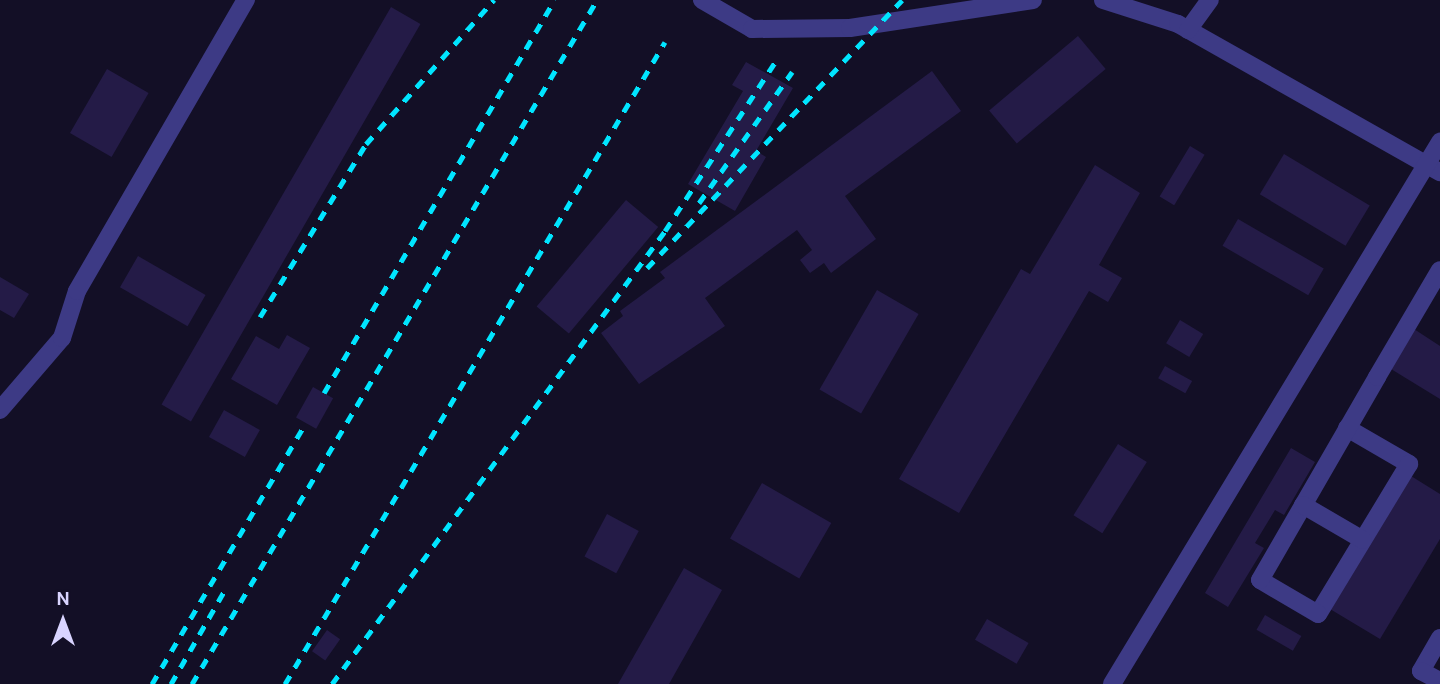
<!DOCTYPE html>
<html>
<head>
<meta charset="utf-8">
<style>
	body { margin:0 }
	#map { position:relative; width:1440px; height:684px; overflow:hidden; background:#130f26; font-family:Overpass,sans-serif }
	div>[style] { position:absolute }
	[style*='--x'] { left:calc(var(--x)*1px); top:calc(var(--y)*1px); width:calc(var(--w)*1px); rotate:calc(var(--a)*1deg) }
	.building>* { inset:0; background:#241b47; transform-origin:0 0 }
	.minor>* { height:18px; margin:-9px; padding:0 9px; transform-origin:9px; border-radius:9px; background:#3d3a85 }
	.rail>* { height:5px; margin-top:-2.5px; transform-origin:0; background:repeating-linear-gradient(90deg,#00e5ff 0 10px,transparent 0 19px) }
	span { translate:-50% -50%; white-space:nowrap; text-align:center; line-height:1.15; -webkit-text-stroke:6px #130f26; paint-order:stroke }
	.north { position:absolute; left:28px; top:586px; width:70px; height:70px; -webkit-text-stroke:5px #130f26; paint-order:stroke; rotate:0deg; font-size:19px; font-weight:700; line-height:28px; text-align:center; color:#d9d4ff }
	.north::after { content:''; display:block; margin:auto; width:24px; height:32px; background:#d9d4ff; clip-path:polygon(50% 0,100% 100%,50% 72%,0 100%) }
</style>
</head>
<body>
<div id="map">
	<div class="building">
		<div style="left:391px;top:7px;width:34px;height:459px;rotate:30deg"></div>
		<div style="left:1078px;top:36px;width:43px;height:116px;rotate:50deg"></div>
		<div style="clip-path:polygon(746px 62px,793px 88px,756px 151px,766px 157px,735px 211px,688px 184px,743px 91px,732px 85px)"></div>
		<div style="left:107px;top:69px;width:48px;height:74px;rotate:30deg"></div>
		<div style="clip-path:polygon(932px 71px,961px 111px,845px 196px,876px 239px,831px 273px,824px 263px,810px 273px,800px 260px,812px 250px,797px 230px,705px 298px,725px 326px,639px 384px,601px 333px,623px 316px,620px 311px,665px 278px,660px 272px)"></div>
		<div style="left:1190px;top:146px;width:17px;height:59px;rotate:31deg"></div>
		<div style="left:1284px;top:154px;width:100px;height:47px;rotate:31deg"></div>
		<div style="clip-path:polygon(1095px 165px,1140px 193px,1099px 265px,1122px 278px,1108px 302px,1089px 291px,959px 513px,899px 479px,1021px 269px,1030px 274px)"></div>
		<div style="left:626px;top:200px;width:42px;height:139px;rotate:40deg"></div>
		<div style="left:1238px;top:219px;width:99px;height:31px;rotate:30deg"></div>
		<div style="left:138px;top:256px;width:78px;height:36px;rotate:30deg"></div>
		<div style="clip-path:polygon(0 277px,29px 294px,14px 318px,0 310px)"></div>
		<div style="left:877px;top:290px;width:48px;height:115px;rotate:30deg"></div>
		<div style="left:1180px;top:320px;width:27px;height:27px;rotate:31deg"></div>
		<div style="clip-path:polygon(1414px 329px,1440px 346px,1440px 399px,1391px 369px)"></div>
		<div style="clip-path:polygon(287px 335px,310px 348px,277px 405px,231px 379px,256px 336px,279px 349px)"></div>
		<div style="left:1165px;top:366px;width:31px;height:14px;rotate:29deg"></div>
		<div style="left:313px;top:387px;width:23px;height:35px;rotate:29deg"></div>
		<div style="left:224px;top:410px;width:41px;height:31px;rotate:29deg"></div>
		<div style="left:1118px;top:444px;width:34px;height:84px;rotate:32deg"></div>
		<div style="clip-path:polygon(1291px 448px,1315px 462px,1284px 515px,1275px 510px,1255px 543px,1264px 548px,1228px 607px,1205px 593px)"></div>
		<div style="clip-path:polygon(1411px 476px,1440px 494px,1440px 539px,1380px 639px,1330px 609px)"></div>
		<div style="left:762px;top:483px;width:80px;height:64px;rotate:30deg"></div>
		<div style="left:607px;top:514px;width:36px;height:48px;rotate:28deg"></div>
		<div style="clip-path:polygon(684px 568px,722px 590px,669px 684px,618px 684px)"></div>
		<div style="left:1265px;top:615px;width:42px;height:17px;rotate:30deg"></div>
		<div style="left:987px;top:619px;width:48px;height:24px;rotate:30deg"></div>
		<div style="left:327px;top:630px;width:16px;height:26px;rotate:35deg"></div>
	</div>
	<div class="minor">
		<div style="--x:702;--y:0;--w:58;--a:30.1"></div>
		<div style="--x:752;--y:29;--w:98;--a:-0.6"></div>
		<div style="--x:850;--y:28;--w:185;--a:-8.7"></div>
		<div style="--x:1103;--y:0;--w:79;--a:17.7"></div>
		<div style="--x:1178;--y:24;--w:301;--a:29.5"></div>
		<div style="--x:1188;--y:30;--w:37;--a:-54"></div>
		<div style="--x:0;--y:410;--w:95;--a:-49.3"></div>
		<div style="--x:62;--y:338;--w:49;--a:-72.3"></div>
		<div style="--x:77;--y:291;--w:337;--a:-59.9"></div>
		<div style="--x:1347;--y:428;--w:72;--a:30.1"></div>
		<div style="--x:1409;--y:464;--w:175;--a:121.2"></div>
		<div style="--x:1318;--y:614;--w:67;--a:-149.6"></div>
		<div style="--x:1260;--y:580;--w:234;--a:-60"></div>
		<div style="--x:1377;--y:377;--w:124;--a:-59.5"></div>
		<div style="--x:1303;--y:505;--w:69;--a:30.3"></div>
		<div style="--x:1440;--y:638;--w:38;--a:120"></div>
		<div style="--x:1421;--y:671;--w:21;--a:28"></div>
		<div style="--x:1112;--y:684;--w:634;--a:-58.82"></div>
	</div>
	<div class="rail">
		<div style="--x:699;--y:203;--w:161;--a:-54.6"></div>
		<div style="--x:647;--y:268;--w:370;--a:-46.4"></div>
		<div style="--x:260;--y:317;--w:203;--a:-58.5"></div>
		<div style="--x:366;--y:144;--w:193;--a:-48.4"></div>
		<div style="--x:324;--y:393;--w:456;--a:-59.6"></div>
		<div style="--x:152;--y:684;--w:303;--a:-59.5"></div>
		<div style="--x:171;--y:684;--w:111;--a:-60.2"></div>
		<div style="--x:192;--y:684;--w:795;--a:-59.37"></div>
		<div style="--x:285;--y:684;--w:746;--a:-59.38"></div>
		<div style="--x:332;--y:684;--w:562;--a:-53.68"></div>
		<div style="--x:665;--y:231;--w:202;--a:-56.9"></div>
	</div>
	<div class="north">N</div>
</div>
</body>
</html>
